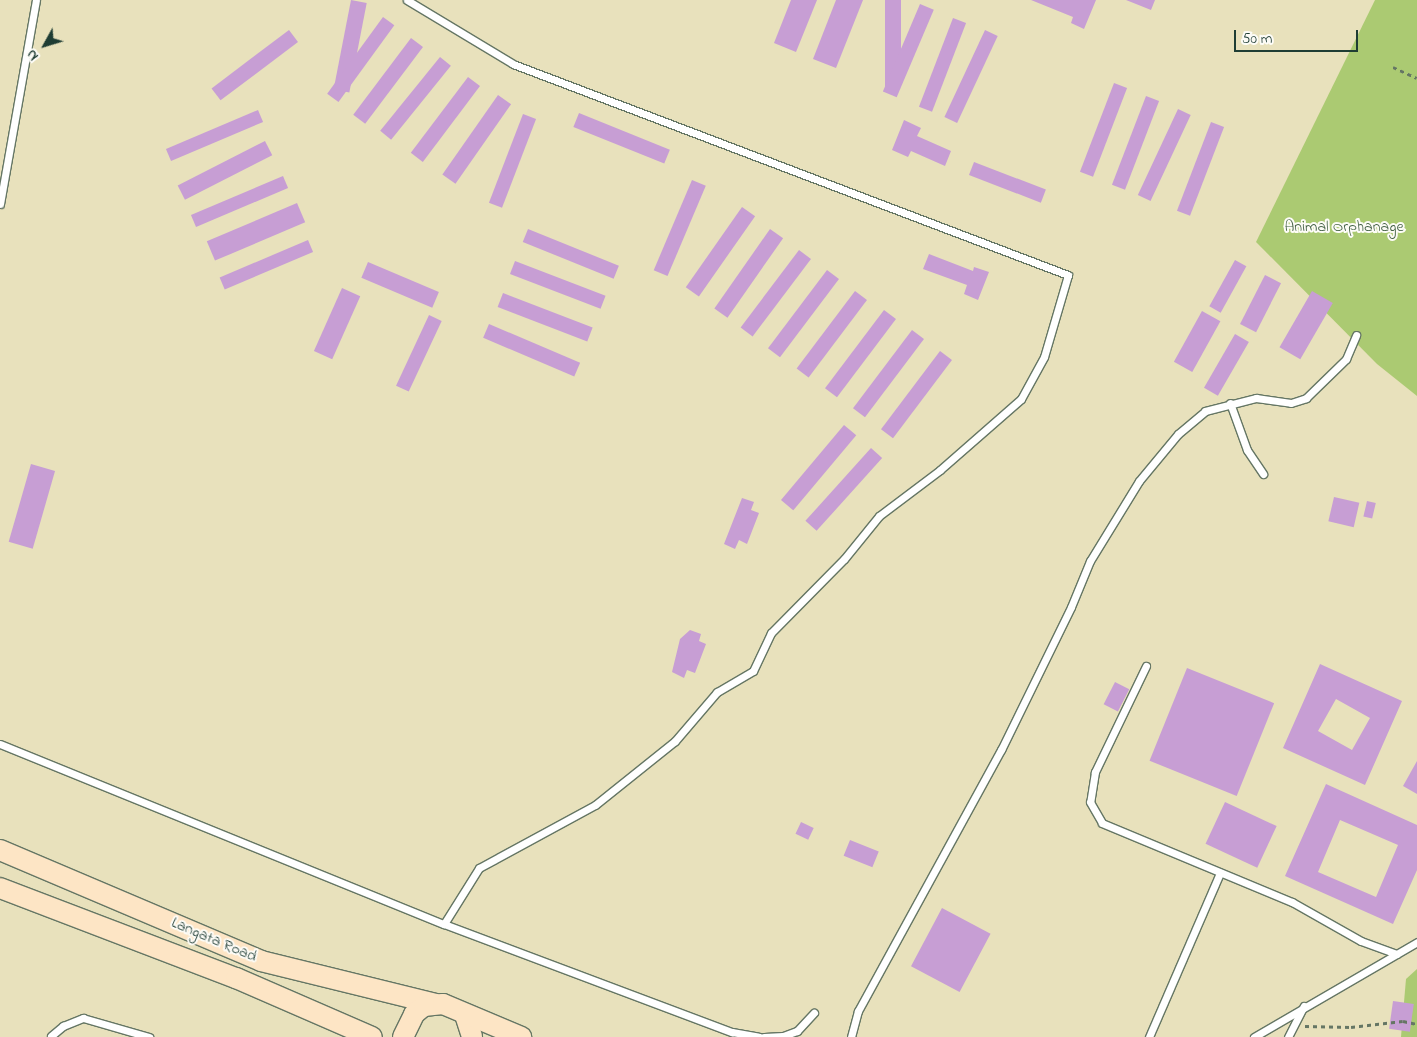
<!DOCTYPE html>
<html>
<head>
<meta charset="utf-8">
<style>
	body { margin:0 }
	#map { position:relative; width:1417px; height:1037px; overflow:hidden; background:#e8e1bc; font-family:"Indie Flower",sans-serif }
	div>[style] { position:absolute }
	[style*='--x'] { left:calc(var(--x)*1px); top:calc(var(--y)*1px); width:calc(var(--w)*1px); rotate:calc(var(--a)*1deg) }
	.green>* { inset:0; background:#abca72 }
	.building>* { inset:0; background:#c79ed4; transform-origin:0 0 }
	.path>* { height:3px; margin-top:-1.5px; transform-origin:0; background:repeating-linear-gradient(90deg,#657664 0 4px,transparent 0 8px) }
	.roads { filter:drop-shadow(1px 0 #657664) drop-shadow(-1px 0 #657664) drop-shadow(0 1px #657664) drop-shadow(0 -1px #657664) }
	.service>* { height:7px; margin:-3.5px; padding:0 3.5px; transform-origin:3.5px; border-radius:3.5px; background:#fff }
	.secondary>* { height:20px; margin:-10px; padding:0 10px; transform-origin:10px; border-radius:10px; background:#fde5c5 }
	span { translate:-50% -50%; white-space:nowrap; text-align:center; line-height:1.15; -webkit-text-stroke:4px #fdfcf7; paint-order:stroke }
	.park-label { font-size:16px; color:#426044 }
	.street-label { font-size:16px; color:#1f3d34 }
	.north { position:absolute; left:20px; top:20px; width:50px; height:50px; -webkit-text-stroke:4px #fdfcf7; paint-order:stroke; rotate:231deg; font-size:14px; font-weight:700; line-height:20px; text-align:center; color:#1f3d34 }
	.north::after { content:''; display:block; margin:auto; width:18px; height:22px; background:#1f3d34; clip-path:polygon(50% 0,100% 100%,50% 72%,0 100%) }
	.scale { position:absolute; left:1234px; top:30px; width:124px; height:22px; box-sizing:border-box; border:2px solid #1f3d34; border-top:0; padding-left:6px; font-size:15px; line-height:18px; white-space:nowrap; color:#1f3d34; -webkit-text-stroke:4px #fdfcf7; paint-order:stroke }
</style>
</head>
<body>
<div id="map">
	<div class="green">
		<div style="clip-path:polygon(1375px 0,1417px 0,1417px 396px,1377px 364px,1256px 242px)"></div>
		<div style="clip-path:polygon(1417px 969px,1417px 1037px,1401px 1037px,1406px 979px)"></div>
	</div>
	<div class="building">
		<div style="left:351px;top:0;width:16px;height:91px;rotate:11deg"></div>
		<div style="clip-path:polygon(791px 0,817px 0,796px 52px,774px 43px)"></div>
		<div style="clip-path:polygon(836px 0,863px 0,836px 68px,813px 59px)"></div>
		<div style="left:885px;top:0;width:16px;height:87px"></div>
		<div style="clip-path:polygon(1031px 0,1096px 0,1084px 29px,1071px 23px,1073px 17px)"></div>
		<div style="clip-path:polygon(1126px 0,1155px 0,1151px 10px)"></div>
		<div style="left:920px;top:4px;width:15px;height:95px;rotate:23deg"></div>
		<div style="left:383px;top:17px;width:14px;height:95px;rotate:36deg"></div>
		<div style="left:953px;top:18px;width:14px;height:95px;rotate:21deg"></div>
		<div style="left:289px;top:30px;width:15px;height:97px;rotate:53deg"></div>
		<div style="left:985px;top:30px;width:14px;height:96px;rotate:25deg"></div>
		<div style="left:411px;top:38px;width:15px;height:96px;rotate:37deg"></div>
		<div style="left:440px;top:57px;width:14px;height:95px;rotate:39deg"></div>
		<div style="left:468px;top:77px;width:15px;height:95px;rotate:37deg"></div>
		<div style="left:1114px;top:83px;width:14px;height:95px;rotate:21deg"></div>
		<div style="left:498px;top:95px;width:16px;height:97px;rotate:35deg"></div>
		<div style="left:1146px;top:96px;width:14px;height:95px;rotate:21deg"></div>
		<div style="left:1178px;top:109px;width:14px;height:95px;rotate:25deg"></div>
		<div style="left:258px;top:110px;width:13px;height:100px;rotate:67deg"></div>
		<div style="left:579px;top:113px;width:98px;height:15px;rotate:22deg"></div>
		<div style="left:523px;top:114px;width:14px;height:95px;rotate:21deg"></div>
		<div style="clip-path:polygon(904px 120px,921px 128px,917px 136px,951px 151px,945px 166px,911px 151px,908px 157px,892px 150px)"></div>
		<div style="left:1211px;top:122px;width:14px;height:95px;rotate:21deg"></div>
		<div style="left:265px;top:141px;width:16px;height:98px;rotate:63deg"></div>
		<div style="left:974px;top:162px;width:77px;height:14px;rotate:21deg"></div>
		<div style="left:283px;top:176px;width:13px;height:100px;rotate:67deg"></div>
		<div style="left:692px;top:180px;width:15px;height:98px;rotate:23deg"></div>
		<div style="left:297px;top:203px;width:21px;height:98px;rotate:67deg"></div>
		<div style="left:742px;top:207px;width:16px;height:98px;rotate:35deg"></div>
		<div style="left:528px;top:229px;width:98px;height:14px;rotate:22deg"></div>
		<div style="left:770px;top:229px;width:16px;height:97px;rotate:35deg"></div>
		<div style="left:308px;top:240px;width:13px;height:96px;rotate:67deg"></div>
		<div style="left:799px;top:250px;width:15px;height:97px;rotate:37deg"></div>
		<div style="clip-path:polygon(929px 254px,973px 271px,974px 267px,989px 272px,978px 300px,964px 294px,967px 285px,923px 269px)"></div>
		<div style="left:1235px;top:260px;width:13px;height:53px;rotate:29deg"></div>
		<div style="left:515px;top:261px;width:97px;height:14px;rotate:21deg"></div>
		<div style="left:368px;top:262px;width:77px;height:17px;rotate:23deg"></div>
		<div style="left:827px;top:270px;width:15px;height:98px;rotate:37deg"></div>
		<div style="left:1265px;top:275px;width:18px;height:55px;rotate:27deg"></div>
		<div style="left:342px;top:288px;width:20px;height:69px;rotate:24deg"></div>
		<div style="left:855px;top:291px;width:15px;height:97px;rotate:37deg"></div>
		<div style="left:1312px;top:291px;width:24px;height:65px;rotate:30deg"></div>
		<div style="left:503px;top:293px;width:96px;height:15px;rotate:21deg"></div>
		<div style="left:884px;top:310px;width:15px;height:98px;rotate:37deg"></div>
		<div style="left:1202px;top:311px;width:21px;height:58px;rotate:29deg"></div>
		<div style="left:429px;top:315px;width:14px;height:78px;rotate:25deg"></div>
		<div style="left:489px;top:324px;width:99px;height:15px;rotate:23deg"></div>
		<div style="left:912px;top:330px;width:15px;height:98px;rotate:37deg"></div>
		<div style="left:1235px;top:334px;width:16px;height:62px;rotate:30deg"></div>
		<div style="left:940px;top:351px;width:15px;height:98px;rotate:37deg"></div>
		<div style="left:844px;top:425px;width:16px;height:98px;rotate:40deg"></div>
		<div style="left:871px;top:448px;width:15px;height:98px;rotate:42deg"></div>
		<div style="left:31px;top:464px;width:25px;height:81px;rotate:16deg"></div>
		<div style="left:1334px;top:497px;width:26px;height:25px;rotate:13deg"></div>
		<div style="clip-path:polygon(742px 498px,754px 502px,751px 510px,759px 513px,747px 544px,739px 540px,735px 549px,724px 544px)"></div>
		<div style="left:1367px;top:501px;width:9px;height:16px;rotate:13deg"></div>
		<div style="clip-path:polygon(690px 630px,701px 634px,699px 641px,706px 644px,695px 673px,687px 670px,684px 678px,672px 672px,680px 639px)"></div>
		<div style="clip-path:polygon(evenodd,1320px 664px,1402px 701px,1365px 785px,1283px 748px,1320px 664px,1336px 699px,1370px 718px,1352px 750px,1318px 731px,1336px 699px)"></div>
		<div style="left:1187px;top:668px;width:94px;height:100px;rotate:22deg"></div>
		<div style="left:1115px;top:682px;width:16px;height:25px;rotate:27deg"></div>
		<div style="clip-path:polygon(1417px 761px,1417px 794px,1403px 786px)"></div>
		<div style="clip-path:polygon(evenodd,1326px 784px,1417px 825px,1417px 870px,1393px 924px,1285px 876px,1326px 784px,1340px 820px,1398px 845px,1376px 897px,1318px 872px,1340px 820px)"></div>
		<div style="left:1225px;top:802px;width:57px;height:46px;rotate:25deg"></div>
		<div style="left:801px;top:822px;width:14px;height:13px;rotate:25deg"></div>
		<div style="left:850px;top:840px;width:31px;height:17px;rotate:22deg"></div>
		<div style="left:942px;top:908px;width:55px;height:66px;rotate:28deg"></div>
		<div style="left:1393px;top:1001px;width:21px;height:28px;rotate:8deg"></div>
	</div>
	<div class="path">
		<div style="--x:1393;--y:67;--w:26;--a:25"></div>
		<div style="--x:1305;--y:1026;--w:46;--a:1.2"></div>
		<div style="--x:1351;--y:1027;--w:52;--a:-6.6"></div>
		<div style="--x:1403;--y:1021;--w:14;--a:12"></div>
	</div>
	<div class="roads">
		<div class="service">
			<div style="--x:407;--y:0;--w:124;--a:31.1"></div>
			<div style="--x:513;--y:64;--w:594;--a:20.82"></div>
			<div style="--x:1068;--y:275;--w:85;--a:106.3"></div>
			<div style="--x:1044;--y:357;--w:48;--a:118.7"></div>
			<div style="--x:1021;--y:399;--w:108;--a:138.8"></div>
			<div style="--x:940;--y:470;--w:76;--a:143"></div>
			<div style="--x:879;--y:516;--w:55;--a:129.1"></div>
			<div style="--x:844;--y:559;--w:104;--a:134.6"></div>
			<div style="--x:771;--y:633;--w:42;--a:115.3"></div>
			<div style="--x:753;--y:671;--w:42;--a:149.7"></div>
			<div style="--x:717;--y:692;--w:65;--a:130.6"></div>
			<div style="--x:675;--y:741;--w:102;--a:141.3"></div>
			<div style="--x:595;--y:805;--w:132;--a:151.5"></div>
			<div style="--x:479;--y:868;--w:66;--a:122"></div>
			<div style="--x:0;--y:204;--w:207;--a:-80"></div>
			<div style="--x:1230;--y:403;--w:50;--a:70.1"></div>
			<div style="--x:1247;--y:450;--w:29;--a:56"></div>
			<div style="--x:1146;--y:666;--w:118;--a:115.7"></div>
			<div style="--x:1095;--y:772;--w:30;--a:99"></div>
			<div style="--x:1090;--y:802;--w:24;--a:60"></div>
			<div style="--x:1102;--y:823;--w:206;--a:22.6"></div>
			<div style="--x:1292;--y:902;--w:79;--a:29.5"></div>
			<div style="--x:1361;--y:941;--w:38;--a:20"></div>
			<div style="--x:0;--y:744;--w:479;--a:22.1"></div>
			<div style="--x:444;--y:924;--w:308;--a:20.6"></div>
			<div style="--x:732;--y:1032;--w:28;--a:10"></div>
			<div style="--x:51;--y:1036;--w:16;--a:-40"></div>
			<div style="--x:63;--y:1026;--w:22;--a:-22"></div>
			<div style="--x:83;--y:1018;--w:69;--a:16.1"></div>
			<div style="--x:764;--y:1037;--w:19;--a:-3"></div>
			<div style="--x:783;--y:1036;--w:15;--a:-20"></div>
			<div style="--x:797;--y:1031;--w:25;--a:-47"></div>
			<div style="--x:851;--y:1037;--w:27;--a:-75"></div>
			<div style="--x:858;--y:1011;--w:298;--a:-61.3"></div>
			<div style="--x:1001;--y:750;--w:159;--a:-63.9"></div>
			<div style="--x:1071;--y:607;--w:50;--a:-67.6"></div>
			<div style="--x:1090;--y:561;--w:94;--a:-58.5"></div>
			<div style="--x:1139;--y:481;--w:61;--a:-50.3"></div>
			<div style="--x:1178;--y:434;--w:35;--a:-40"></div>
			<div style="--x:1205;--y:411;--w:53;--a:-14.3"></div>
			<div style="--x:1256;--y:398;--w:35;--a:8"></div>
			<div style="--x:1291;--y:403;--w:16;--a:-18"></div>
			<div style="--x:1306;--y:398;--w:56;--a:-44.3"></div>
			<div style="--x:1346;--y:359;--w:26;--a:-67"></div>
			<div style="--x:1149;--y:1037;--w:179;--a:-66.6"></div>
			<div style="--x:1254;--y:1037;--w:189;--a:-30.2"></div>
			<div style="--x:1288;--y:1037;--w:35;--a:-63"></div>
		</div>
		<div class="secondary">
			<div style="--x:0;--y:850;--w:284;--a:23"></div>
			<div style="--x:261;--y:961;--w:180;--a:13.8"></div>
			<div style="--x:0;--y:888;--w:253;--a:20.9"></div>
			<div style="--x:236;--y:978;--w:148;--a:23.5"></div>
			<div style="--x:465;--y:1015;--w:23;--a:72"></div>
			<div style="--x:403;--y:1037;--w:25;--a:-64"></div>
			<div style="--x:414;--y:1014;--w:13;--a:-39"></div>
			<div style="--x:424;--y:1006;--w:19;--a:-6"></div>
			<div style="--x:443;--y:1004;--w:85;--a:22.9"></div>
		</div>
	</div>
	<div class="park-label">
		<span style="left:1344px;top:227px">Animal Orphanage</span>
	</div>
	<div class="street-label">
		<span style="left:214px;top:940px;rotate:23deg">Langata Road</span>
	</div>
	<div class="north">N</div>
	<div class="scale">50 m</div>
</div>
</body>
</html>
